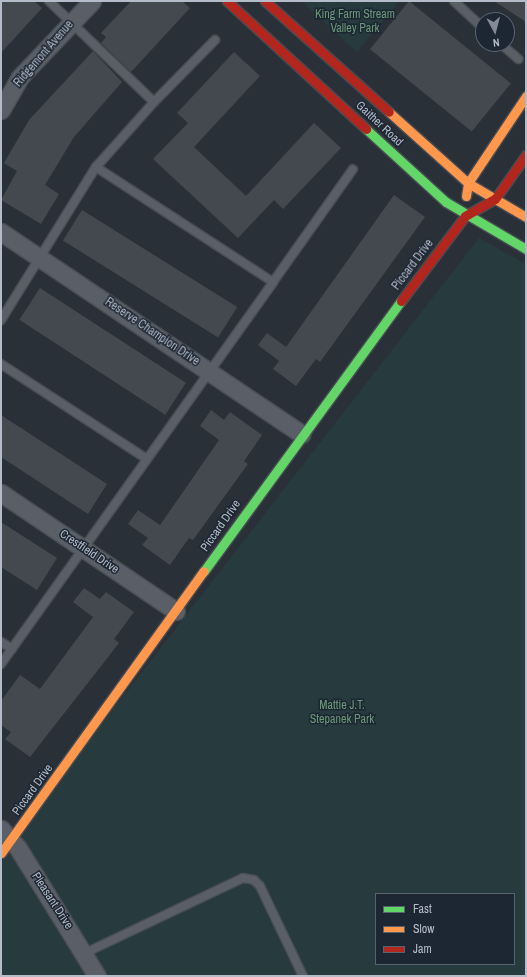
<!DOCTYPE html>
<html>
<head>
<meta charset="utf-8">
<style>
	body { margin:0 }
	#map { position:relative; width:527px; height:977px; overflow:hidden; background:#2a3038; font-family:"Archivo Narrow",sans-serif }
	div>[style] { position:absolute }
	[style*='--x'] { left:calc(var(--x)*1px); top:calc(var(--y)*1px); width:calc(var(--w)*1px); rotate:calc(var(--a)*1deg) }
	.green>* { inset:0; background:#273a3e }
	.building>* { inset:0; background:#444950; transform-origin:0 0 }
	.roads { filter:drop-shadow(1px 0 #484c53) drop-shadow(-1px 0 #484c53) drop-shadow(0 1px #484c53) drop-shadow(0 -1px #484c53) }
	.lane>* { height:8px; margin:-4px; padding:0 4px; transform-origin:4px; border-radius:4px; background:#5a5e66 }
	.street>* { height:17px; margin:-8.5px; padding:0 8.5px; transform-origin:8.5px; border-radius:8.5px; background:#5a5e66 }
	.fast>* { height:9px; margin:-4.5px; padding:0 4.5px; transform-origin:4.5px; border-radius:4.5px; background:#63d668 }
	.slow>* { height:9px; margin:-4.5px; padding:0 4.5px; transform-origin:4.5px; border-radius:4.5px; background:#ff974d }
	.jam>* { height:9px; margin:-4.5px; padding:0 4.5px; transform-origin:4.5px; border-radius:4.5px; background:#b3261e }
	span { translate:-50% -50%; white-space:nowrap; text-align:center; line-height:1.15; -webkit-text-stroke:3px #1d2633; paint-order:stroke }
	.park-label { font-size:12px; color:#6b9a76 }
	.street-label { font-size:12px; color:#b4bcc9 }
	.frame { position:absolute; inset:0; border:2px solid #b4bcc9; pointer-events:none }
	.legend { position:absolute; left:375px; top:893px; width:140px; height:72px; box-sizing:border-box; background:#1d2633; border:1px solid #59626f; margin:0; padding:5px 7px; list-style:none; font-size:12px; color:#b4bcc9 }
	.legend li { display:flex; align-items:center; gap:8px; height:20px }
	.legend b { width:20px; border:1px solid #59626f }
	.north { position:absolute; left:475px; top:12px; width:40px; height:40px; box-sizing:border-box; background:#1d2633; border:1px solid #59626f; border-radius:50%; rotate:173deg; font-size:11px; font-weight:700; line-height:16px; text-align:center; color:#b4bcc9 }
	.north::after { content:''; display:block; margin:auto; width:14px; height:18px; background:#848b96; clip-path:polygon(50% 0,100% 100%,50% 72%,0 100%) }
</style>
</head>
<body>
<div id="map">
	<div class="green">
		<div style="clip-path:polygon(301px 1px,399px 1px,357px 52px)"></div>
		<div style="clip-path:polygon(evenodd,479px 238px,526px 264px,526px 976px,1px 976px,1px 856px,13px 838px,479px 238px,376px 894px,514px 894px,514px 964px,376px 964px,376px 894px)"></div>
	</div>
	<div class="building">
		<div style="clip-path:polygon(1px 1px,34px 1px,42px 8px,1px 53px)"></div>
		<div style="clip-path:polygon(131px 1px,182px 1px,190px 8px,131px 72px,101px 43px,106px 37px,101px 33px)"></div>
		<div style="left:409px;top:1px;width:131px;height:62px;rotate:39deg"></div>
		<div style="clip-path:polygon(494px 1px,526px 1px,526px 22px)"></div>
		<div style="clip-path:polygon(93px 51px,122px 82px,74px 137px,45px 185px,59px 194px,41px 224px,1px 200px,17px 171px,4px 163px,29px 120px)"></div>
		<div style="clip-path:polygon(234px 52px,260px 76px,194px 147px,246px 196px,314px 123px,341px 148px,283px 209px,274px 200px,238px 238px,153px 159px,188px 123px,177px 113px)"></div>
		<div style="clip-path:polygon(394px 195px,425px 217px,320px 362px,316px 359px,296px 386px,273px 369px,279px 361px,258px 345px,267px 333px,286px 347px)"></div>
		<div style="left:82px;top:210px;width:183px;height:36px;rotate:32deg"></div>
		<div style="left:40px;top:288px;width:174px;height:38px;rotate:33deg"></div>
		<div style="clip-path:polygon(211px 410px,224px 420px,230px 412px,262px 435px,244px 461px,248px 464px,193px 540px,189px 538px,170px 565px,142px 545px,148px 538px,128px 524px,138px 510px,160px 525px,219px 440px,200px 426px)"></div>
		<div style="clip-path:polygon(1px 415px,107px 484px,88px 514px,1px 457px)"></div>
		<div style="clip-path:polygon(1px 522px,57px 558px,37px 590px,1px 567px)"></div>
		<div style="clip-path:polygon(84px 588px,100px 599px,106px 592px,134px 612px,114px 639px,119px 643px,30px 757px,5px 739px,11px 732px,1px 725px,1px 701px,20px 675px,40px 689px,93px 617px,73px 602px)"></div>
	</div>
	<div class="roads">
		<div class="lane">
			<div style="--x:454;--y:1;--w:40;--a:43"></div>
			<div style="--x:501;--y:44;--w:23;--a:41"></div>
			<div style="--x:154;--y:102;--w:87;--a:-45.5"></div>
			<div style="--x:273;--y:282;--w:138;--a:-54.7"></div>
			<div style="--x:1;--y:320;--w:180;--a:-58.2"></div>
			<div style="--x:96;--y:167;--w:87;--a:-48.3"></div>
			<div style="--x:154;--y:102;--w:146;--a:-136.1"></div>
			<div style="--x:1;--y:364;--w:174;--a:33.1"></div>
			<div style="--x:1;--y:642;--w:13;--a:32"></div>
			<div style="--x:1;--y:664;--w:469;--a:-54.5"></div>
			<div style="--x:273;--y:282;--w:211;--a:-147"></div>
			<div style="--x:85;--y:953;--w:175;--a:-25.4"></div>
			<div style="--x:243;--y:878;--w:11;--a:10"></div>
			<div style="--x:254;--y:880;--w:8;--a:45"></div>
			<div style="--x:260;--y:886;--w:100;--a:64.5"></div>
		</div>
		<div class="street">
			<div style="--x:1;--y:110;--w:38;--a:-60"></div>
			<div style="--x:20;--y:77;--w:105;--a:-46.5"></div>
			<div style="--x:1;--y:232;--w:362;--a:33.9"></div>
			<div style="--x:1;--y:493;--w:211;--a:34"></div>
			<div style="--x:1;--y:829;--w:25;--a:48"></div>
			<div style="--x:18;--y:848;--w:150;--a:58.3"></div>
		</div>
		<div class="fast">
			<div style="--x:366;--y:129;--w:108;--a:42.4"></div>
			<div style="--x:446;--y:202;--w:93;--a:30.4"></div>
			<div style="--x:204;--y:571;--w:334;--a:-53.9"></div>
		</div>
		<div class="slow">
			<div style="--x:389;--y:112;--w:106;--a:41.9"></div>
			<div style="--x:468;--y:183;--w:67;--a:30.4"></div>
			<div style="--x:466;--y:196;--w:13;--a:-81"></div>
			<div style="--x:468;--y:183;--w:105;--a:-56.3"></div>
			<div style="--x:1;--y:853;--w:347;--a:-54.3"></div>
		</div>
		<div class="jam">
			<div style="--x:227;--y:1;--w:189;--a:42.6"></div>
			<div style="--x:265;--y:1;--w:166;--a:41.8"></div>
			<div style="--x:401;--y:301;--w:106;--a:-53"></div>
			<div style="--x:465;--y:216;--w:34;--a:-30"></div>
			<div style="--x:495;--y:199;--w:54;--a:-54.8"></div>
		</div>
	</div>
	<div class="park-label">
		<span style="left:355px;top:22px">King Farm Stream<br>Valley Park</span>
		<span style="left:342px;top:713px">Mattie J.T.<br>Stepanek Park</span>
	</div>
	<div class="street-label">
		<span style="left:44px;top:54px;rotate:-49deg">Ridgemont Avenue</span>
		<span style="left:379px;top:124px;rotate:43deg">Gaither Road</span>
		<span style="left:413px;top:265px;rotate:-53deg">Piccard Drive</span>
		<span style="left:152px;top:332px;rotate:34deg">Reserve Champion Drive</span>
		<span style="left:221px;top:526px;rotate:-55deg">Piccard Drive</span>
		<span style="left:89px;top:552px;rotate:34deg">Crestfield Drive</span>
		<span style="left:33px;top:790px;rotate:-54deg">Piccard Drive</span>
		<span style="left:52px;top:901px;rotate:57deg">Pleasant Drive</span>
	</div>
	<div class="frame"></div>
	<ul class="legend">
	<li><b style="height:5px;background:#63d668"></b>Fast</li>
	<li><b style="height:5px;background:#ff974d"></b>Slow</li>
	<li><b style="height:5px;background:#b3261e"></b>Jam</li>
	</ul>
	<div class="north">N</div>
</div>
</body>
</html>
